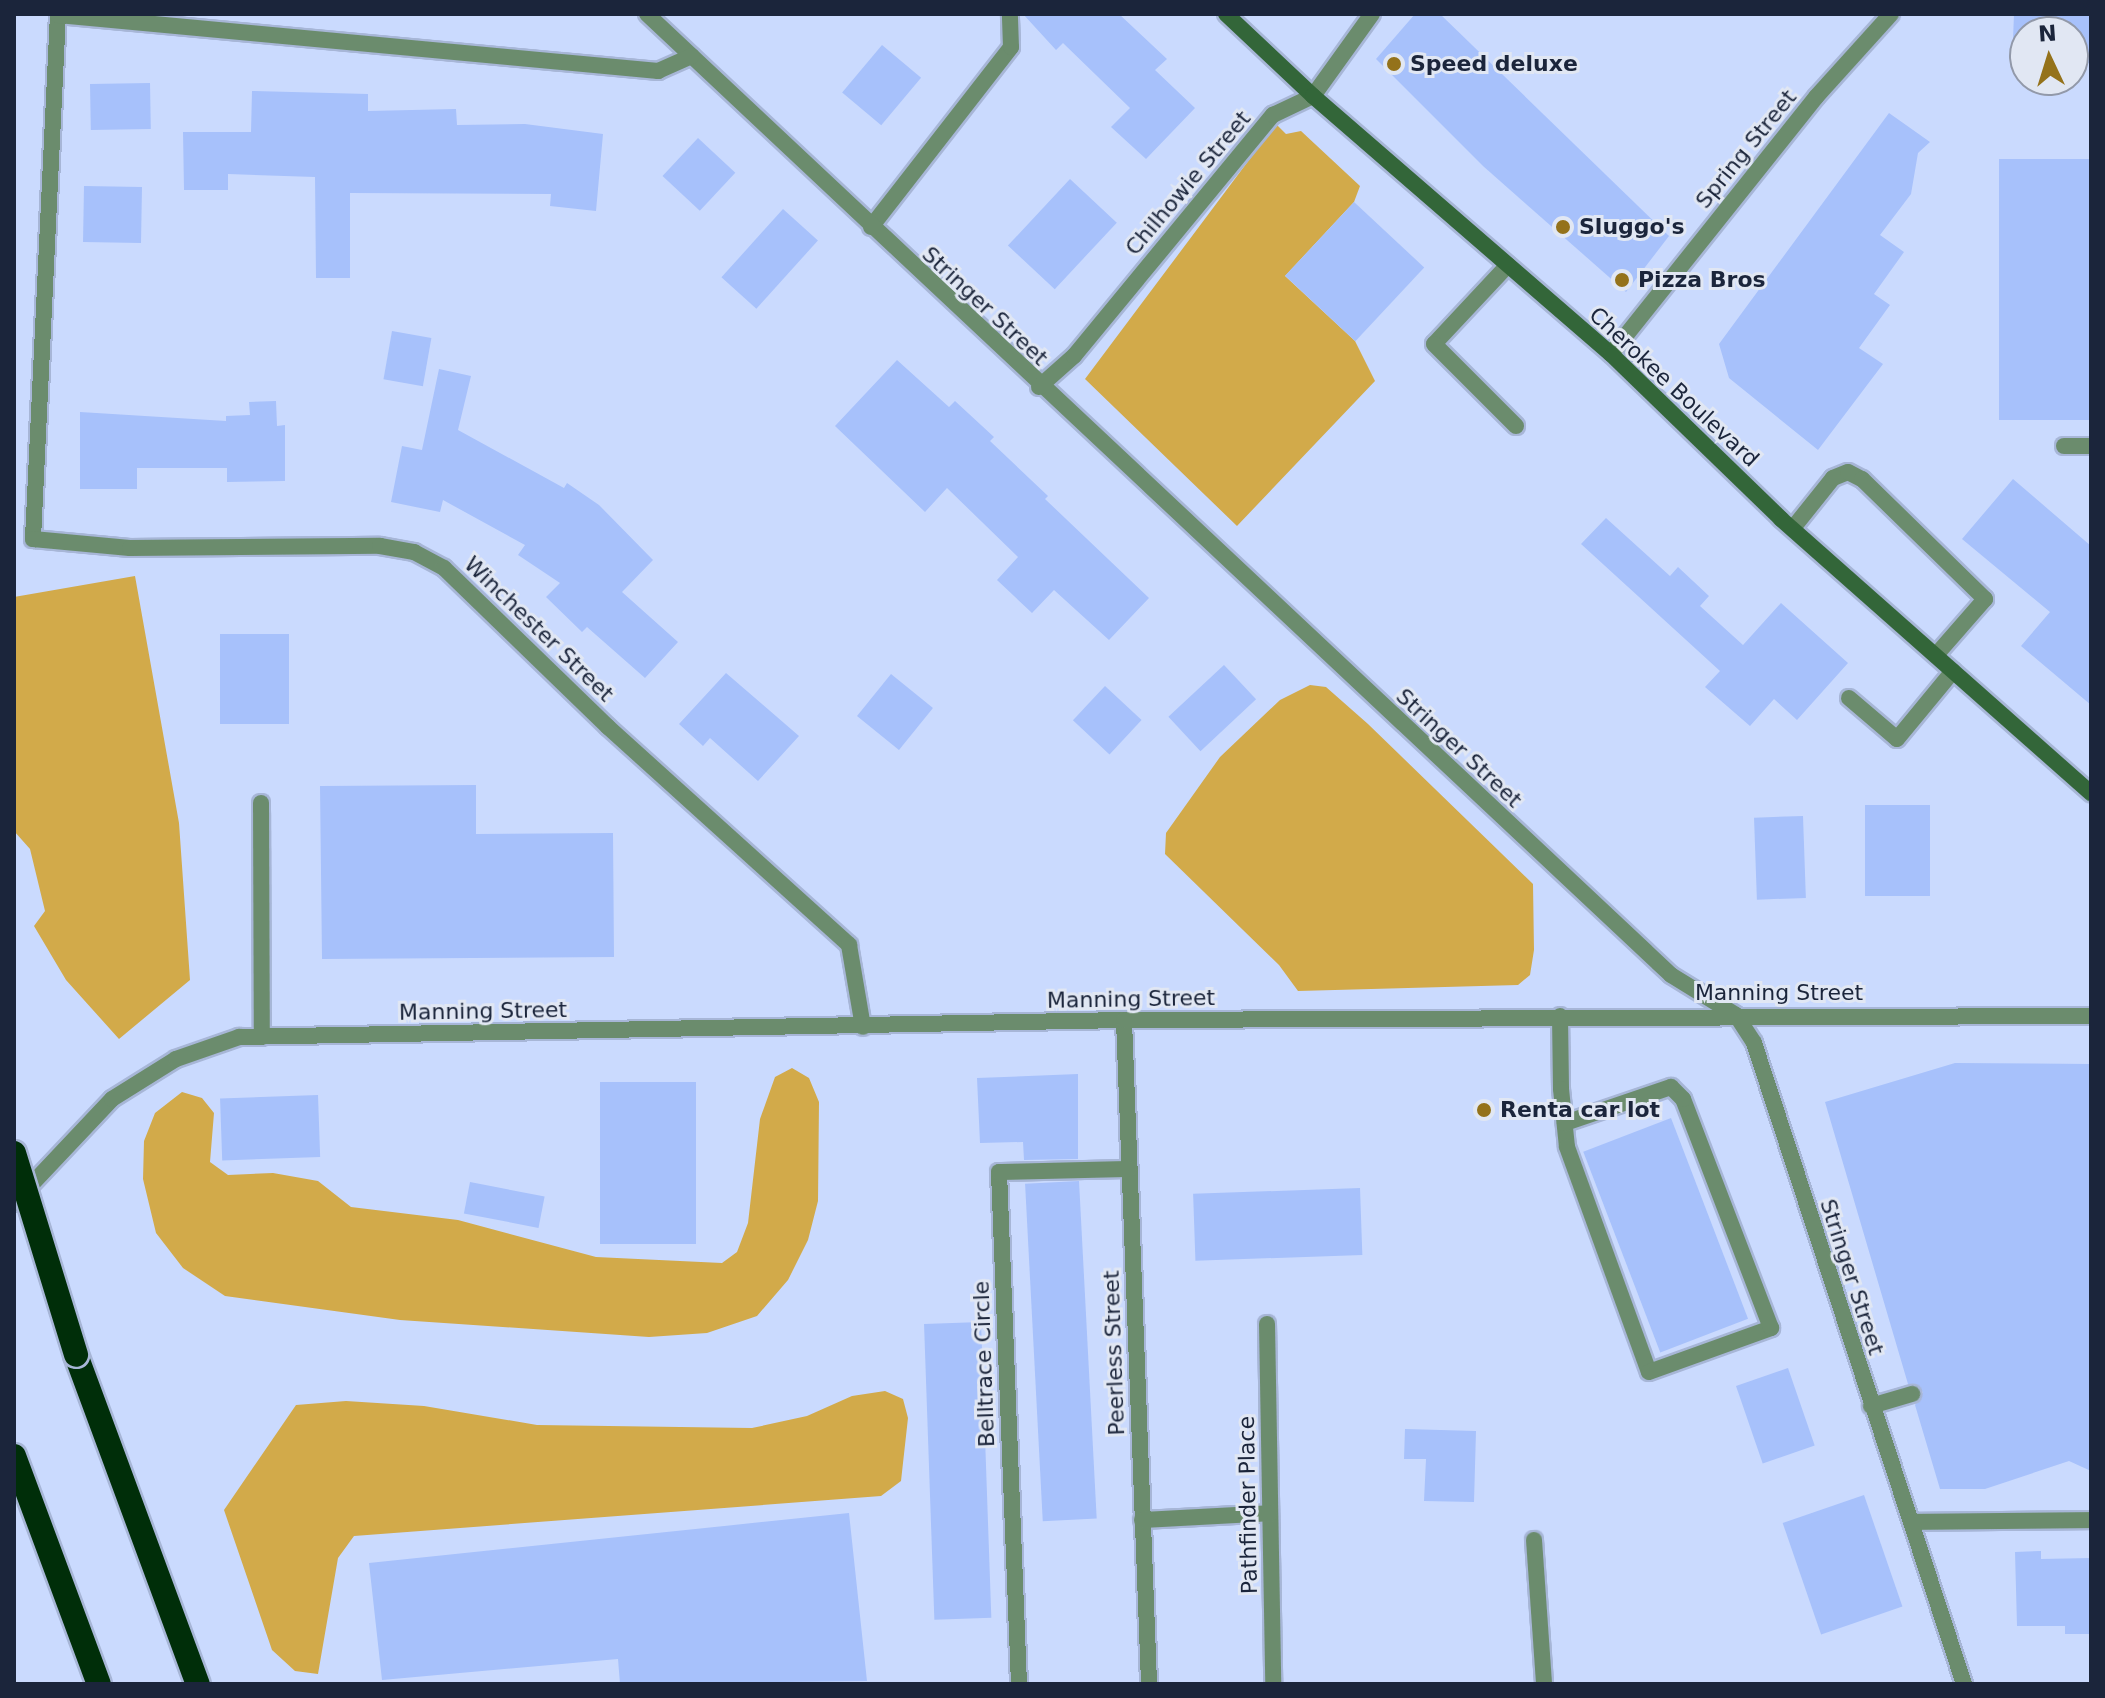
<!DOCTYPE html>
<html>
<head>
<meta charset="utf-8">
<style>
	body { margin:0 }
	#map { position:relative; width:2105px; height:1698px; overflow:hidden; background:#cadafe; font-family:"DejaVu Sans",sans-serif }
	div>[style] { position:absolute }
	[style*='--x'] { left:calc(var(--x)*1px); top:calc(var(--y)*1px); width:calc(var(--w)*1px); rotate:calc(var(--a)*1deg) }
	.green>* { inset:0; background:#d2aa4a }
	.building>* { inset:0; background:#a7c1fb; transform-origin:0 0 }
	.roads { filter:drop-shadow(2px 0 #a7b6d7) drop-shadow(-2px 0 #a7b6d7) drop-shadow(0 2px #a7b6d7) drop-shadow(0 -2px #a7b6d7) }
	.lane>* { height:16px; margin:-8px; padding:0 8px; transform-origin:8px; border-radius:8px; background:#6b8c6d }
	.street>* { height:16px; margin:-8px; padding:0 8px; transform-origin:8px; border-radius:8px; background:#6b8c6d }
	.secondary>* { height:16px; margin:-8px; padding:0 8px; transform-origin:8px; border-radius:8px; background:#336639 }
	.highway>* { height:24px; margin:-12px; padding:0 12px; transform-origin:12px; border-radius:12px; background:#002e09 }
	.bridges { filter:drop-shadow(2px 0 #a7b6d7) drop-shadow(-2px 0 #a7b6d7) drop-shadow(0 2px #a7b6d7) drop-shadow(0 -2px #a7b6d7) }
	.highway-bridge>* { height:24px; margin:-12px; padding:0 12px; transform-origin:12px; border-radius:12px; background:#002e09 }
	.dots>* { width:22px; height:22px; translate:-50% -50%; box-sizing:border-box; border:4px solid #e1e7f3; border-radius:50% }
	span { translate:-50% -50%; white-space:nowrap; text-align:center; line-height:1.15; -webkit-text-stroke:6px #e1e7f3; paint-order:stroke }
	.poi-label { font-size:22px; color:#1b253b; font-weight:700 }
	.left { translate:0 -50%; text-align:left }
	.street-label { font-size:22px; color:#1b253b }
	.frame { position:absolute; inset:0; border:16px solid #1b253b; pointer-events:none }
	.north { position:absolute; left:2009px; top:16px; width:80px; height:80px; box-sizing:border-box; background:#e1e7f3; border:2px solid #9299a9; border-radius:50%; rotate:356deg; font-size:22px; font-weight:700; line-height:32px; text-align:center; color:#1b253b }
	.north::after { content:''; display:block; margin:auto; width:28px; height:36px; background:#94721a; clip-path:polygon(50% 0,100% 100%,50% 72%,0 100%) }
</style>
</head>
<body>
<div id="map">
	<div class="green">
		<div style="clip-path:polygon(1276px 124px,1286px 134px,1301px 131px,1360px 186px,1354px 202px,1285px 276px,1355px 341px,1375px 381px,1237px 526px,1085px 379px)"></div>
		<div style="clip-path:polygon(135px 576px,179px 823px,190px 980px,119px 1039px,66px 980px,34px 926px,45px 911px,30px 849px,14px 831px,14px 597px)"></div>
		<div style="clip-path:polygon(1310px 685px,1326px 687px,1368px 724px,1533px 884px,1534px 950px,1530px 975px,1518px 985px,1298px 991px,1279px 965px,1165px 854px,1166px 833px,1220px 757px,1280px 700px)"></div>
		<div style="clip-path:polygon(792px 1068px,809px 1078px,819px 1102px,818px 1201px,808px 1240px,788px 1280px,757px 1316px,707px 1333px,649px 1337px,400px 1320px,225px 1296px,183px 1268px,156px 1233px,143px 1179px,144px 1141px,155px 1113px,182px 1092px,202px 1098px,214px 1113px,210px 1162px,228px 1175px,273px 1173px,318px 1181px,351px 1207px,458px 1220px,596px 1257px,722px 1263px,737px 1252px,748px 1223px,760px 1119px,775px 1077px)"></div>
		<div style="clip-path:polygon(885px 1391px,903px 1399px,908px 1418px,901px 1481px,881px 1496px,354px 1536px,338px 1558px,318px 1674px,295px 1671px,272px 1650px,224px 1510px,296px 1405px,346px 1401px,424px 1406px,537px 1425px,752px 1428px,807px 1416px,852px 1396px)"></div>
	</div>
	<div class="building">
		<div style="clip-path:polygon(1023px 14px,1119px 14px,1167px 59px,1155px 70px,1195px 108px,1146px 159px,1111px 127px,1130px 108px,1063px 43px,1056px 50px)"></div>
		<div style="clip-path:polygon(1415px 14px,1440px 14px,1669px 236px,1626px 292px,1483px 166px,1376px 59px)"></div>
		<div style="clip-path:polygon(2014px 14px,2091px 14px,2091px 63px,2073px 63px,2073px 32px,2025px 32px,2025px 63px,2012px 64px)"></div>
		<div style="left:882px;top:45px;width:51px;height:62px;rotate:40deg"></div>
		<div style="left:150px;top:83px;width:46px;height:60px;rotate:89deg"></div>
		<div style="clip-path:polygon(252px 91px,368px 94px,368px 111px,456px 109px,457px 125px,525px 124px,603px 134px,596px 211px,550px 206px,551px 194px,350px 193px,350px 278px,316px 278px,315px 177px,228px 174px,228px 190px,184px 190px,183px 132px,251px 132px)"></div>
		<div style="clip-path:polygon(1889px 113px,1930px 142px,1918px 153px,1911px 194px,1880px 235px,1904px 252px,1874px 294px,1890px 305px,1859px 348px,1883px 364px,1818px 450px,1729px 378px,1719px 344px)"></div>
		<div style="left:698px;top:138px;width:51px;height:52px;rotate:43deg"></div>
		<div style="left:1999px;top:159px;width:92px;height:261px"></div>
		<div style="left:1070px;top:179px;width:64px;height:91px;rotate:43deg"></div>
		<div style="left:84px;top:186px;width:58px;height:56px;rotate:1deg"></div>
		<div style="left:1354px;top:202px;width:96px;height:101px;rotate:43deg"></div>
		<div style="left:783px;top:209px;width:47px;height:92px;rotate:42deg"></div>
		<div style="left:392px;top:331px;width:40px;height:49px;rotate:10deg"></div>
		<div style="clip-path:polygon(897px 360px,949px 407px,955px 401px,994px 437px,990px 441px,1048px 496px,1045px 499px,1149px 598px,1109px 640px,1054px 590px,1032px 613px,997px 580px,1018px 557px,947px 488px,925px 512px,835px 426px)"></div>
		<div style="clip-path:polygon(439px 369px,471px 376px,458px 430px,564px 488px,567px 483px,599px 505px,653px 560px,622px 592px,678px 642px,645px 678px,587px 627px,582px 632px,546px 597px,560px 583px,518px 555px,525px 545px,443px 500px,440px 512px,391px 502px,402px 446px,422px 450px)"></div>
		<div style="clip-path:polygon(276px 401px,277px 426px,285px 425px,285px 481px,227px 482px,227px 468px,137px 468px,137px 489px,80px 489px,80px 412px,226px 421px,226px 416px,250px 415px,249px 402px)"></div>
		<div style="clip-path:polygon(2013px 479px,2091px 546px,2091px 705px,2021px 646px,2050px 612px,1962px 539px)"></div>
		<div style="clip-path:polygon(1606px 518px,1670px 576px,1678px 567px,1709px 596px,1700px 606px,1743px 645px,1781px 603px,1848px 663px,1797px 720px,1774px 699px,1750px 726px,1705px 687px,1720px 671px,1581px 544px)"></div>
		<div style="left:220px;top:634px;width:69px;height:90px"></div>
		<div style="left:1224px;top:665px;width:47px;height:76px;rotate:47deg"></div>
		<div style="clip-path:polygon(726px 673px,799px 736px,758px 781px,710px 738px,703px 746px,679px 724px)"></div>
		<div style="left:891px;top:674px;width:54px;height:54px;rotate:39deg"></div>
		<div style="left:1105px;top:686px;width:50px;height:47px;rotate:43deg"></div>
		<div style="clip-path:polygon(476px 785px,476px 834px,613px 833px,614px 957px,322px 959px,320px 786px)"></div>
		<div style="left:1865px;top:805px;width:65px;height:91px"></div>
		<div style="left:1803px;top:816px;width:82px;height:49px;rotate:88deg"></div>
		<div style="clip-path:polygon(1955px 1063px,2091px 1064px,2091px 1471px,2069px 1461px,1985px 1489px,1940px 1489px,1915px 1405px,1923px 1392px,1908px 1384px,1825px 1102px)"></div>
		<div style="clip-path:polygon(1078px 1074px,1078px 1159px,1024px 1160px,1023px 1142px,980px 1143px,977px 1078px)"></div>
		<div style="left:600px;top:1082px;width:96px;height:162px"></div>
		<div style="left:318px;top:1095px;width:62px;height:98px;rotate:88deg"></div>
		<div style="left:1671px;top:1118px;width:215px;height:94px;rotate:69deg"></div>
		<div style="left:1079px;top:1181px;width:338px;height:54px;rotate:87deg"></div>
		<div style="left:470px;top:1182px;width:76px;height:32px;rotate:11deg"></div>
		<div style="left:1360px;top:1188px;width:67px;height:167px;rotate:88deg"></div>
		<div style="left:981px;top:1322px;width:296px;height:57px;rotate:88deg"></div>
		<div style="left:1788px;top:1368px;width:82px;height:55px;rotate:71deg"></div>
		<div style="clip-path:polygon(1405px 1429px,1476px 1431px,1474px 1502px,1424px 1501px,1426px 1459px,1404px 1459px)"></div>
		<div style="left:1864px;top:1495px;width:118px;height:86px;rotate:71deg"></div>
		<div style="clip-path:polygon(849px 1513px,867px 1681px,620px 1684px,618px 1659px,382px 1680px,369px 1563px)"></div>
		<div style="clip-path:polygon(2041px 1551px,2041px 1559px,2091px 1558px,2091px 1634px,2065px 1634px,2065px 1626px,2017px 1626px,2015px 1552px)"></div>
	</div>
	<div class="roads">
		<div class="lane">
			<div style="--x:871;--y:227;--w:228;--a:-52.1"></div>
			<div style="--x:1011;--y:47;--w:33;--a:-92"></div>
			<div style="--x:1508;--y:265;--w:108;--a:133.1"></div>
			<div style="--x:1434;--y:344;--w:116;--a:45"></div>
			<div style="--x:1793;--y:528;--w:64;--a:-51.3"></div>
			<div style="--x:1833;--y:478;--w:16;--a:-22"></div>
			<div style="--x:1848;--y:472;--w:16;--a:27"></div>
			<div style="--x:1862;--y:479;--w:172;--a:44.3"></div>
			<div style="--x:1985;--y:599;--w:74;--a:131.2"></div>
			<div style="--x:1849;--y:698;--w:63;--a:40.5"></div>
			<div style="--x:1897;--y:739;--w:88;--a:-50.5"></div>
			<div style="--x:261;--y:803;--w:234;--a:89.8"></div>
			<div style="--x:1560;--y:1016;--w:73;--a:89.2"></div>
			<div style="--x:1561;--y:1089;--w:58;--a:84.1"></div>
			<div style="--x:1567;--y:1147;--w:239;--a:70"></div>
			<div style="--x:1649;--y:1372;--w:130;--a:-19.8"></div>
			<div style="--x:1771;--y:1328;--w:245;--a:-111"></div>
			<div style="--x:1683;--y:1099;--w:17;--a:-135"></div>
			<div style="--x:1671;--y:1087;--w:112;--a:161.2"></div>
			<div style="--x:1871;--y:1406;--w:43;--a:-16.3"></div>
		</div>
		<div class="street">
			<div style="--x:58;--y:14;--w:526;--a:92.73"></div>
			<div style="--x:33;--y:539;--w:97;--a:5.3"></div>
			<div style="--x:130;--y:548;--w:250;--a:-0.5"></div>
			<div style="--x:380;--y:546;--w:35;--a:10"></div>
			<div style="--x:414;--y:552;--w:34;--a:28"></div>
			<div style="--x:444;--y:568;--w:228;--a:44.1"></div>
			<div style="--x:608;--y:727;--w:325;--a:42.1"></div>
			<div style="--x:849;--y:945;--w:83;--a:80.3"></div>
			<div style="--x:647;--y:14;--w:1404;--a:43.18"></div>
			<div style="--x:1671;--y:975;--w:76;--a:31.6"></div>
			<div style="--x:1736;--y:1015;--w:33;--a:57"></div>
			<div style="--x:1754;--y:1043;--w:675;--a:71.86"></div>
			<div style="--x:58;--y:15;--w:603;--a:5.33"></div>
			<div style="--x:658;--y:71;--w:37;--a:-24"></div>
			<div style="--x:1611;--y:354;--w:330;--a:-51.4"></div>
			<div style="--x:1817;--y:96;--w:110;--a:-47.9"></div>
			<div style="--x:1039;--y:387;--w:47;--a:-41.5"></div>
			<div style="--x:1074;--y:356;--w:313;--a:-50.5"></div>
			<div style="--x:1273;--y:115;--w:44;--a:-25.4"></div>
			<div style="--x:1313;--y:96;--w:101;--a:-54.3"></div>
			<div style="--x:2064;--y:446;--w:27;--a:0"></div>
			<div style="--x:1124;--y:1020;--w:664;--a:87.84"></div>
			<div style="--x:14;--y:1203;--w:143;--a:-46.7"></div>
			<div style="--x:112;--y:1099;--w:75;--a:-32"></div>
			<div style="--x:176;--y:1059;--w:67;--a:-19.2"></div>
			<div style="--x:239;--y:1037;--w:885;--a:-1.1"></div>
			<div style="--x:1124;--y:1020;--w:967;--a:-0.24"></div>
			<div style="--x:1267;--y:1324;--w:360;--a:89"></div>
			<div style="--x:1142;--y:1520;--w:128;--a:-3.1"></div>
			<div style="--x:1911;--y:1522;--w:180;--a:-0.6"></div>
			<div style="--x:1534;--y:1540;--w:144;--a:86"></div>
			<div style="--x:1019;--y:1684;--w:512;--a:-92.24"></div>
			<div style="--x:999;--y:1172;--w:130;--a:-1.3"></div>
		</div>
		<div class="secondary">
			<div style="--x:1226;--y:14;--w:120;--a:43.3"></div>
			<div style="--x:1313;--y:96;--w:394;--a:40.9"></div>
			<div style="--x:1611;--y:354;--w:237;--a:44.1"></div>
			<div style="--x:1781;--y:519;--w:414;--a:41.5"></div>
		</div>
		<div class="highway">
			<div style="--x:76;--y:1355;--w:351;--a:69.7"></div>
			<div style="--x:14;--y:1456;--w:243;--a:69.6"></div>
		</div>
	</div>
	<div class="bridges">
		<div class="highway-bridge">
			<div style="--x:14;--y:1153;--w:211;--a:72.9"></div>
		</div>
	</div>
	<div class="dots">
		<div style="left:1394px;top:64px;background:#94721a"></div>
		<div style="left:1563px;top:227px;background:#94721a"></div>
		<div style="left:1622px;top:280px;background:#94721a"></div>
		<div style="left:1484px;top:1110px;background:#94721a"></div>
	</div>
	<div class="poi-label">
		<span class="left" style="left:1410px;top:64px">Speed deluxe</span>
		<span class="left" style="left:1579px;top:227px">Sluggo's</span>
		<span class="left" style="left:1638px;top:280px">Pizza Bros</span>
		<span class="left" style="left:1500px;top:1110px">Renta car lot</span>
	</div>
	<div class="street-label">
		<span style="left:1746px;top:149px;rotate:-51deg">Spring Street</span>
		<span style="left:1188px;top:183px;rotate:-50deg">Chilhowie Street</span>
		<span style="left:985px;top:306px;rotate:43deg">Stringer Street</span>
		<span style="left:1674px;top:387px;rotate:43deg">Cherokee Boulevard</span>
		<span style="left:539px;top:629px;rotate:44deg">Winchester Street</span>
		<span style="left:1459px;top:748px;rotate:43deg">Stringer Street</span>
		<span style="left:1779px;top:993px">Manning Street</span>
		<span style="left:1131px;top:999px;rotate:-1deg">Manning Street</span>
		<span style="left:483px;top:1011px;rotate:-1deg">Manning Street</span>
		<span style="left:1852px;top:1277px;rotate:72deg">Stringer Street</span>
		<span style="left:1114px;top:1353px;rotate:-92deg">Peerless Street</span>
		<span style="left:984px;top:1364px;rotate:-92deg">Belltrace Circle</span>
		<span style="left:1248px;top:1505px;rotate:-91deg">Pathfinder Place</span>
	</div>
	<div class="frame"></div>
	<div class="north">N</div>
</div>
</body>
</html>
